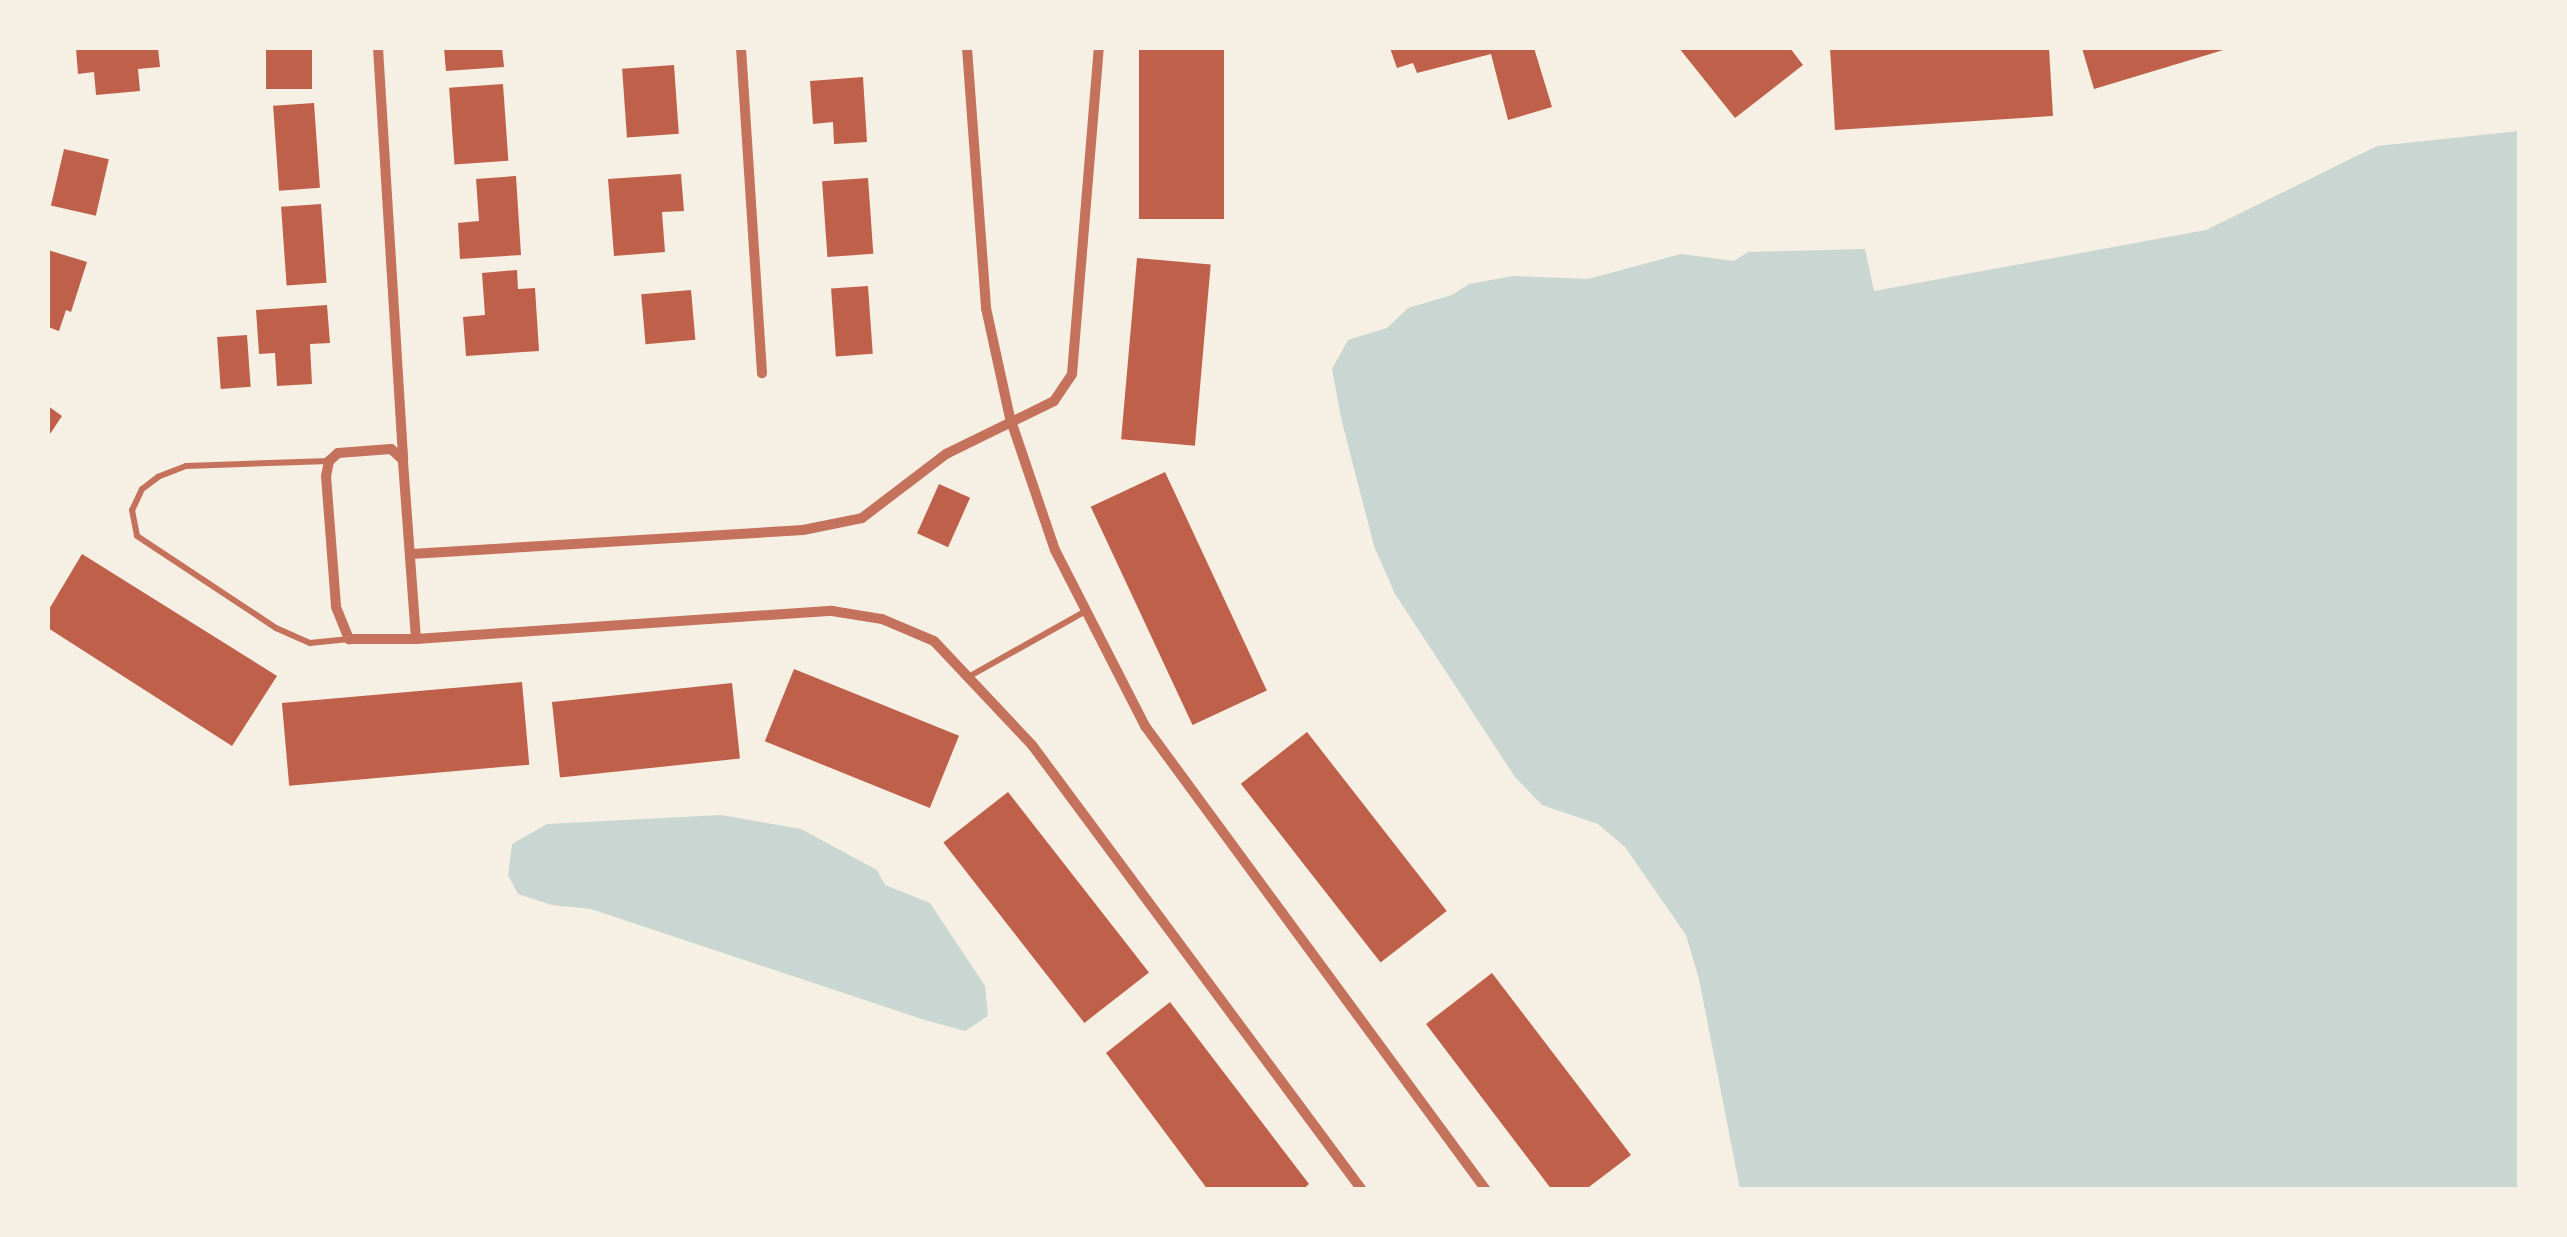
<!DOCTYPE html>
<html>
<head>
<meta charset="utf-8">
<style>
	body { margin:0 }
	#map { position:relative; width:2567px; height:1237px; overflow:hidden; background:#f6efe4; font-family:Montserrat,sans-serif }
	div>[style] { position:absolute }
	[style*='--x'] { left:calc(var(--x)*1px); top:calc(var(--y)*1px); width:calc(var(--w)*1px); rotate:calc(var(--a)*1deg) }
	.water>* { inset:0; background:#c9d6d2 }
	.building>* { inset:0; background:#bf614a; transform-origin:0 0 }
	.service>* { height:6px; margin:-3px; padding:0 3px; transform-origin:3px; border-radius:3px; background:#c5725c }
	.minor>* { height:10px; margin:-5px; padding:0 5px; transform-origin:5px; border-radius:5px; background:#c5725c }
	span { translate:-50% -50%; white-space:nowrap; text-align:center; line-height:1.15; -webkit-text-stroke:10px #f6efe4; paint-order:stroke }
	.frame { position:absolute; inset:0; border:50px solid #f6efe4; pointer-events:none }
</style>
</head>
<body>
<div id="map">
	<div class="water">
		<div style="clip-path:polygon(2519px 131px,2519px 1189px,1740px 1189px,1699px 979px,1686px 935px,1625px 847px,1598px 824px,1542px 805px,1515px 777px,1395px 594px,1374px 546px,1341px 418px,1332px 369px,1348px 340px,1387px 328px,1408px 308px,1452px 295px,1469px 284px,1513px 276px,1588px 279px,1681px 254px,1734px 261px,1748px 252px,1865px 249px,1874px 291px,2206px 230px,2377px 146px)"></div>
		<div style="clip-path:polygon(721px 815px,801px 829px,877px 870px,885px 885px,930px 903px,985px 986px,988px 1016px,965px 1031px,925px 1020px,591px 909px,552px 905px,518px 894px,508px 875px,512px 844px,547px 824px)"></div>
	</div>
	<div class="building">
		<div style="clip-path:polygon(76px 48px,158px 48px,160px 67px,138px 69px,140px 91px,96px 95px,94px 72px,78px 74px)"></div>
		<div style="left:266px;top:48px;width:46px;height:41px"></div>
		<div style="clip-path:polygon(444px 48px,502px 48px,504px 67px,446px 71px)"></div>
		<div style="left:1139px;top:48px;width:85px;height:171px"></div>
		<div style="clip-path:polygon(1390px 48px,1534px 48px,1552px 107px,1508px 120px,1491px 54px,1417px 73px,1413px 63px,1397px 68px)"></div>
		<div style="clip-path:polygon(1679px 48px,1790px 48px,1803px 65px,1735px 118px)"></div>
		<div style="clip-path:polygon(1830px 48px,2049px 48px,2053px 116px,1835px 130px)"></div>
		<div style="clip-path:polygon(2082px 48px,2230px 48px,2094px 89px)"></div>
		<div style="left:674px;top:65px;width:69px;height:52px;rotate:86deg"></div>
		<div style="clip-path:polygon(863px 77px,867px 142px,834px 144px,833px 122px,813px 124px,810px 81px)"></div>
		<div style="left:503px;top:84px;width:77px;height:54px;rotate:86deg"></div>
		<div style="left:314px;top:103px;width:85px;height:41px;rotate:86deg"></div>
		<div style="left:64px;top:149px;width:46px;height:58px;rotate:13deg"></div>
		<div style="clip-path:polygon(681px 174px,684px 211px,662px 212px,665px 252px,614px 256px,608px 179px)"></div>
		<div style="clip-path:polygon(516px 176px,521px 255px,460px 259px,458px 223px,479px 221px,476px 179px)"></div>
		<div style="left:868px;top:178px;width:76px;height:46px;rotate:86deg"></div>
		<div style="left:321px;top:204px;width:79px;height:40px;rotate:86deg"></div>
		<div style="clip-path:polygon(48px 250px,87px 262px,71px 312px,66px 310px,59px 331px,48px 327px)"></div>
		<div style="left:1137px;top:258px;width:74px;height:182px;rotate:5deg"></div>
		<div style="clip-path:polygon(517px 270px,518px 289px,535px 288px,539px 351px,466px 356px,463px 317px,485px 315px,482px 273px)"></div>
		<div style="left:868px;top:286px;width:68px;height:37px;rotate:86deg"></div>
		<div style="left:691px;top:290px;width:50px;height:50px;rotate:85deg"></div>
		<div style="clip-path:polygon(327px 305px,330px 343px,310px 344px,312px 384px,277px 386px,275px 353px,259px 354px,256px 310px)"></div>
		<div style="left:247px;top:335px;width:52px;height:30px;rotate:86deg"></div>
		<div style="clip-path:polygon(48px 406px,62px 416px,48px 437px)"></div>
		<div style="left:1165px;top:472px;width:241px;height:82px;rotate:65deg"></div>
		<div style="left:939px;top:484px;width:34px;height:54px;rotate:24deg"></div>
		<div style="clip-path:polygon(82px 554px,277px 676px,232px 746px,48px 628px,48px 611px)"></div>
		<div style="left:794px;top:669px;width:178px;height:78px;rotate:22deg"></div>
		<div style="left:522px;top:682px;width:83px;height:241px;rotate:85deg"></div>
		<div style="left:732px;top:683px;width:76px;height:181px;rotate:84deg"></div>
		<div style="left:1307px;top:732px;width:227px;height:84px;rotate:52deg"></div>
		<div style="left:1008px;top:792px;width:229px;height:82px;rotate:52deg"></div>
		<div style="clip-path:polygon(1492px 973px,1631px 1155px,1585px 1190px,1552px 1190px,1426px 1024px)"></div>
		<div style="clip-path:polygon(1170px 1002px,1309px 1184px,1302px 1190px,1208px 1190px,1106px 1053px)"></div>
	</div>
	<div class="service">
		<div style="--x:329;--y:461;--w:143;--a:178"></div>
		<div style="--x:186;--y:466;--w:30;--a:159"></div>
		<div style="--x:158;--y:477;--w:20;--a:143"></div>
		<div style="--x:142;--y:489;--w:23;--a:115"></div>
		<div style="--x:132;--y:510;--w:26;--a:79"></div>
		<div style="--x:137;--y:536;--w:167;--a:33.5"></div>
		<div style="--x:276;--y:628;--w:37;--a:24"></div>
		<div style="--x:310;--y:643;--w:39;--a:-6"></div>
		<div style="--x:970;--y:676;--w:131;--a:-29.3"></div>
	</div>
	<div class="minor">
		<div style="--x:378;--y:48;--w:413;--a:86.5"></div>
		<div style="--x:741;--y:48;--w:326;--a:86.3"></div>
		<div style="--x:967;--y:48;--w:261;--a:85.8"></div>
		<div style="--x:986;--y:308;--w:113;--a:77.7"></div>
		<div style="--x:1010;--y:418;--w:139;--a:71.2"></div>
		<div style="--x:1055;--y:550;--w:198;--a:62.9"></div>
		<div style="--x:1145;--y:726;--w:576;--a:53.69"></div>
		<div style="--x:411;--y:554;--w:393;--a:-3.5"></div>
		<div style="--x:803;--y:530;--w:60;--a:-11.5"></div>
		<div style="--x:862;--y:518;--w:106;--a:-37.3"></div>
		<div style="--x:946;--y:454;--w:120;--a:-26.1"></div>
		<div style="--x:1054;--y:401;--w:32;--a:-56"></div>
		<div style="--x:1072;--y:374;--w:327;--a:-85.3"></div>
		<div style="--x:416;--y:639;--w:179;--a:-94.2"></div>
		<div style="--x:403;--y:460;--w:16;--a:-137"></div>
		<div style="--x:391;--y:449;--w:53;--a:175.7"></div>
		<div style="--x:338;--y:453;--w:12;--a:138"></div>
		<div style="--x:329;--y:461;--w:15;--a:101"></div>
		<div style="--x:326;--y:476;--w:131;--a:85.6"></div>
		<div style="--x:336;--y:607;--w:35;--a:68"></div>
		<div style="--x:349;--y:639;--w:67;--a:0"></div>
		<div style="--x:416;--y:639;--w:417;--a:-3.9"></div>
		<div style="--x:832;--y:611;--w:51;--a:9.1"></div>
		<div style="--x:882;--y:619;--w:56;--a:22.9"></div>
		<div style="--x:934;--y:641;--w:143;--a:46.7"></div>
		<div style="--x:1032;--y:745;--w:554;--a:53.44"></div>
	</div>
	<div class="frame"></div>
</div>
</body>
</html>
